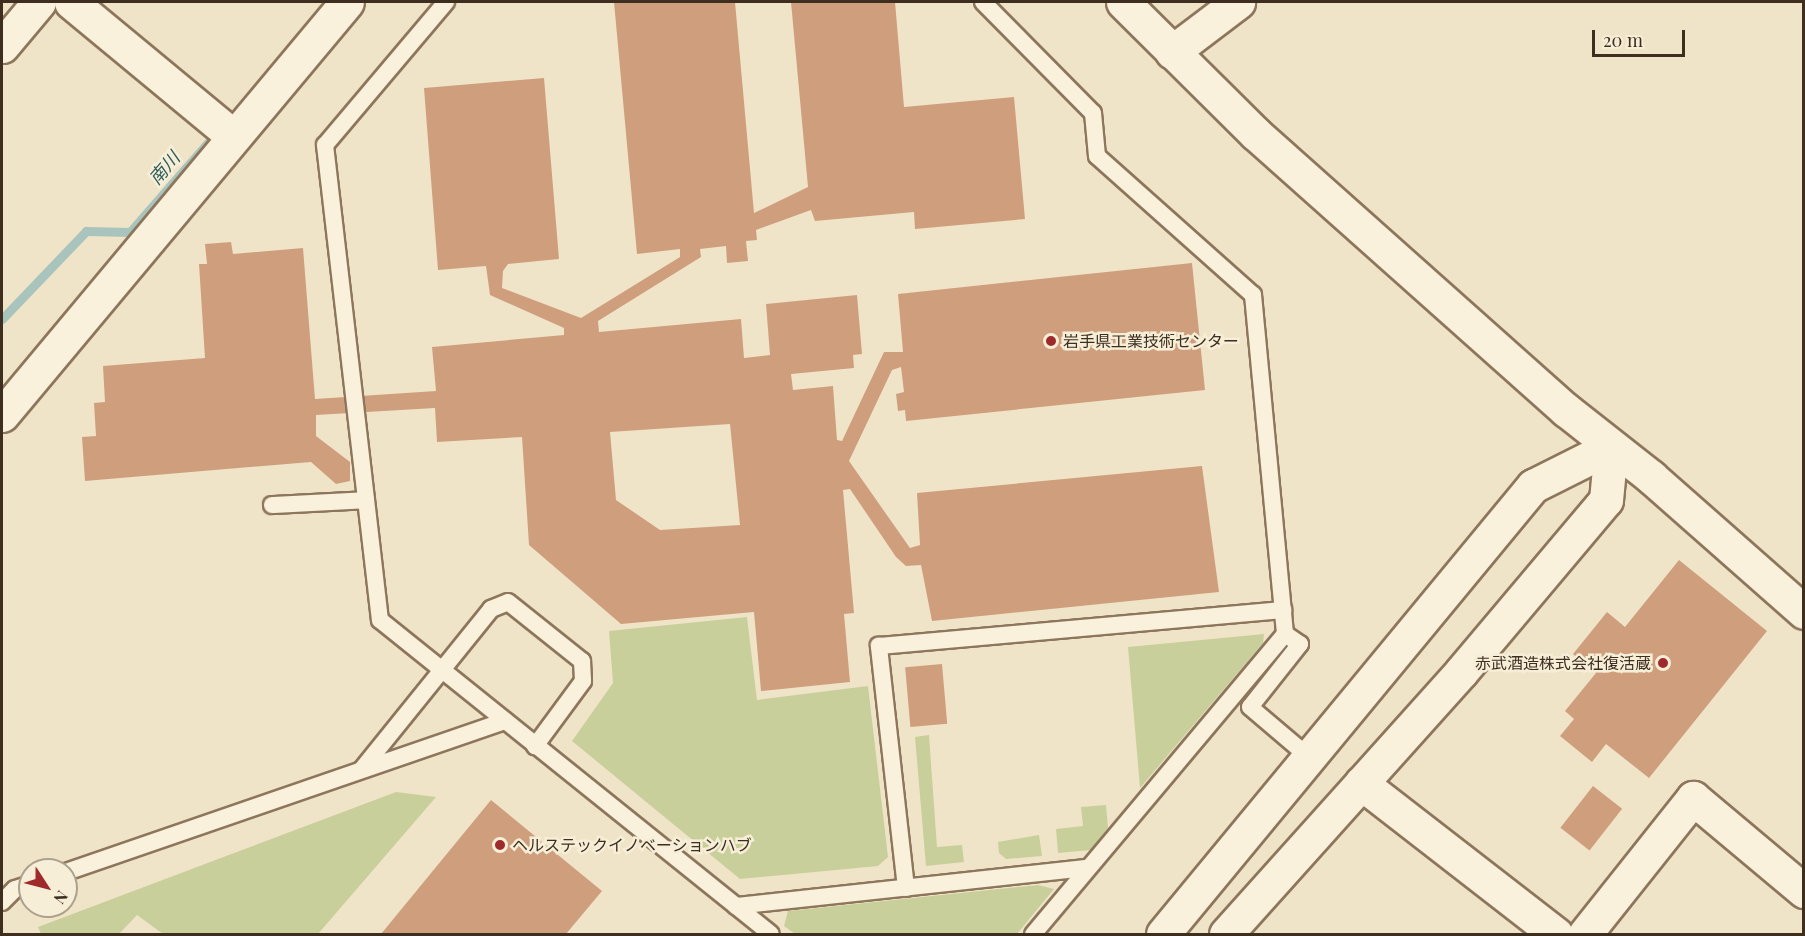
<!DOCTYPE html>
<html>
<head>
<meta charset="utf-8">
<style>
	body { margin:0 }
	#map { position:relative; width:1805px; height:936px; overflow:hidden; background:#f0e4c8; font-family:"Playfair Display","Noto Sans JP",serif }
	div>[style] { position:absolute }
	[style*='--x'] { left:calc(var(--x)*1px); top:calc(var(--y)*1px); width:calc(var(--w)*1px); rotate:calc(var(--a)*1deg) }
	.green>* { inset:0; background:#c9cf9b }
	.stream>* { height:9px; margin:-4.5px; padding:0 4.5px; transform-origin:4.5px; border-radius:4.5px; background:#a9c4bc }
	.building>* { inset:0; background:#cf9f7d; transform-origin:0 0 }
	.roads { filter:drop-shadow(2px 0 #8d765c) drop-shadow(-2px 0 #8d765c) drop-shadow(0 2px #8d765c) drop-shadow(0 -2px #8d765c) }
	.lane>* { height:16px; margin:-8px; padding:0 8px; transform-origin:8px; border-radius:8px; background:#faf1dc }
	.street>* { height:33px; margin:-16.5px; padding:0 16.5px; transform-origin:16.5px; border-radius:16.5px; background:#faf1dc }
	.secondary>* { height:33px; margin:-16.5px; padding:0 16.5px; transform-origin:16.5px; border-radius:16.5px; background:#faf1dc }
	.dots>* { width:16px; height:16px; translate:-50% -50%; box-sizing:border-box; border:3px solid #f7eed8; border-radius:50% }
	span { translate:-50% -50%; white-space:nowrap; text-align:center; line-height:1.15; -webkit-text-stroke:5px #f7eed8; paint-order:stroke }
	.poi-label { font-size:16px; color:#3d2e20 }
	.left { translate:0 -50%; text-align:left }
	.right { translate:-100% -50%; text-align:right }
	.water-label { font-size:18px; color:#2f5d5a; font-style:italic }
	.frame { position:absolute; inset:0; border:3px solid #3d2e20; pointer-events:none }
	.north { position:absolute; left:18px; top:858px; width:60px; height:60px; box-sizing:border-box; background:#f7eed8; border:2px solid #ada18e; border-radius:50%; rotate:126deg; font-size:16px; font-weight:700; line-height:24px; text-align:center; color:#3d2e20 }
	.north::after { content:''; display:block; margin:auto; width:21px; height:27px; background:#9e2a2b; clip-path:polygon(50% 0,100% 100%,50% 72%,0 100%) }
	.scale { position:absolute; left:1592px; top:30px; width:93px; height:27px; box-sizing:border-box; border:3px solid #3d2e20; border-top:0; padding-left:8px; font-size:18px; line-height:21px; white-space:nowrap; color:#3d2e20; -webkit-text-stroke:4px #f7eed8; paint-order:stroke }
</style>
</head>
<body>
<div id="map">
	<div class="green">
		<div style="clip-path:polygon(747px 617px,757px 700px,868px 686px,888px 857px,878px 866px,740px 879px,572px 741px,613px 683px,609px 631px)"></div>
		<div style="clip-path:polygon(1264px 634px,1263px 643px,1140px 788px,1128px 647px)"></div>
		<div style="clip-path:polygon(929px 735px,937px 847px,962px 845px,964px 862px,926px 866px,915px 737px)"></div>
		<div style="clip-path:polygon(396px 792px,436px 797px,318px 934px,163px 934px,137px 915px,119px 934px,41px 934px,38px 927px)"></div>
		<div style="clip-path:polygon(1106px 805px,1108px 828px,1091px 850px,1058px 853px,1056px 829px,1083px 826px,1081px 807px)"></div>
		<div style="clip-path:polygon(1039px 835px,1042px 856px,1006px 859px,999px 853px,998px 842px)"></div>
		<div style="clip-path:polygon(1038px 885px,1054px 889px,1017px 934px,795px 934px,784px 926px,788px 911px)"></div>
	</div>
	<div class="stream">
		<div style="--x:2;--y:319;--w:122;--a:-46.3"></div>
		<div style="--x:86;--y:231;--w:44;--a:1.3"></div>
		<div style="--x:130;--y:232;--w:126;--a:-48.9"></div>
	</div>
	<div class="building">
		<div style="clip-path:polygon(evenodd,614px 2px,735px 2px,754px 213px,808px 187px,791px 2px,895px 2px,904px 107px,1014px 97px,1025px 219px,915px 229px,914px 212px,815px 221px,811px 210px,756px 230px,757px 240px,746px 241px,748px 261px,727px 263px,726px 246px,700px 249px,701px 257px,598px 321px,599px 332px,741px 319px,744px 358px,770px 355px,766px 304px,857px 295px,862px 354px,853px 355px,854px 368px,791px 374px,793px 390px,833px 386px,837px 440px,842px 441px,884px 352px,903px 352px,898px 294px,1192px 263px,1205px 390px,906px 421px,905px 410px,898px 411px,896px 394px,904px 392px,901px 367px,892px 370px,849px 461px,910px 548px,920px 545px,917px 493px,1202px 466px,1219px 592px,932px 621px,921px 565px,906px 566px,896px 557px,850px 489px,843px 490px,854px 613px,844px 614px,850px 682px,761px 691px,754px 612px,621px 624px,529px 545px,522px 437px,437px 442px,435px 408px,316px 415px,316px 436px,350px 462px,350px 481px,336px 484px,311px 462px,85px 481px,82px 437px,96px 436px,94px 403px,105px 402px,103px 366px,205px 358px,199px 264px,207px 264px,205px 244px,231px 242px,233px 254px,303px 248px,315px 399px,436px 391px,432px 347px,564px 335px,564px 328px,490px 295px,486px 266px,438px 270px,424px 88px,544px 78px,559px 259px,508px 264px,503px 271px,502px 288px,581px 318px,680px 257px,680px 249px,637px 254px,614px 2px,730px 424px,740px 525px,660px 530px,616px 500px,610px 432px,730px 424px)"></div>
		<div style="clip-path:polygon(1679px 560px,1767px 631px,1649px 778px,1606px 744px,1592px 762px,1560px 736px,1574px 719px,1565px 711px,1596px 673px,1573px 654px,1607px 612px,1625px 627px)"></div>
		<div style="left:942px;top:664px;width:60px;height:37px;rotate:85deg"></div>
		<div style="left:1593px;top:786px;width:37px;height:53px;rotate:38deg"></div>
		<div style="clip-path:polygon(491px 800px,602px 891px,566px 934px,381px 934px)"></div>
	</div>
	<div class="roads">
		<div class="lane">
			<div style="--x:446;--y:2;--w:187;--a:130.2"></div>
			<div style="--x:325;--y:145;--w:478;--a:83.4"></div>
			<div style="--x:380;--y:620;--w:501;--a:38.77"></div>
			<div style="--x:983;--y:2;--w:156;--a:45.3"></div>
			<div style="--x:1093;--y:113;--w:43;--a:84.7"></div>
			<div style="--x:1097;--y:156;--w:209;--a:41.7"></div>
			<div style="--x:1253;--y:295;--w:341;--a:84.6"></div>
			<div style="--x:1285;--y:634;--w:392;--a:130"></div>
			<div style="--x:272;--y:505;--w:94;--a:-3"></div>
			<div style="--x:1285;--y:634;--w:18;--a:34"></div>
			<div style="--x:1300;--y:644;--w:80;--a:128.4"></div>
			<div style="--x:1250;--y:707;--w:77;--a:40.3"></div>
			<div style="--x:362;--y:769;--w:206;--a:-51.1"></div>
			<div style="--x:491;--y:609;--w:18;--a:-22"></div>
			<div style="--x:508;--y:602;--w:95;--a:38.6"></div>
			<div style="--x:582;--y:661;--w:20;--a:87"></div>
			<div style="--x:583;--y:681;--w:81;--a:126.4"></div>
			<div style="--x:66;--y:872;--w:464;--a:-19"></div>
			<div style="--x:906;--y:888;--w:244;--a:-96.4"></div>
			<div style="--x:879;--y:646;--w:406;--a:-5.1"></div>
			<div style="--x:2;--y:902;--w:18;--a:-45"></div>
			<div style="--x:15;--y:889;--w:16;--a:-18"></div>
			<div style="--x:736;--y:906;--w:353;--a:-6.2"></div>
		</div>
		<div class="street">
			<div style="--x:71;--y:2;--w:209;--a:39.6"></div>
			<div style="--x:1123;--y:2;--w:187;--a:44.8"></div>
			<div style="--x:1256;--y:134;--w:415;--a:41.7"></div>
			<div style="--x:1566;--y:410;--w:108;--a:38.2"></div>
			<div style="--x:1651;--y:477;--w:204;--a:41.4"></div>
			<div style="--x:2;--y:46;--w:57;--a:-49.9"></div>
			<div style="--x:1172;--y:52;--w:83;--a:-37.1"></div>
			<div style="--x:2;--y:415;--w:538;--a:-50.13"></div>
			<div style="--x:1361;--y:783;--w:247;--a:37.8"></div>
			<div style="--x:1585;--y:934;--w:174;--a:-51.5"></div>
			<div style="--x:1693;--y:798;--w:145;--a:40"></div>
		</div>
		<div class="secondary">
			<div style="--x:1163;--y:934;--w:581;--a:-50.45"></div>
			<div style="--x:1533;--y:486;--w:87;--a:-26.6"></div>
			<div style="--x:1226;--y:934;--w:352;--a:-48.1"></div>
			<div style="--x:1461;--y:672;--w:225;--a:-49.9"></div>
			<div style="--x:1606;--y:500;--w:53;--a:-84.6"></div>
		</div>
	</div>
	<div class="dots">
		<div style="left:1051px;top:341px;background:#9e2a2b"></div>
		<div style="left:1663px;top:663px;background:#9e2a2b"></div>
		<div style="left:500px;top:845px;background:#9e2a2b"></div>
	</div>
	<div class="poi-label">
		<span class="left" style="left:1063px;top:341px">岩手県工業技術センター</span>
		<span class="right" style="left:1651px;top:663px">赤武酒造株式会社復活蔵</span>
		<span class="left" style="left:512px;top:845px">ヘルステックイノベーションハブ</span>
	</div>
	<div class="water-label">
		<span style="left:164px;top:168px;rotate:-49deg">南川</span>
	</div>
	<div class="frame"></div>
	<div class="north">N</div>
	<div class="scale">20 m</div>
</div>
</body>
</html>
